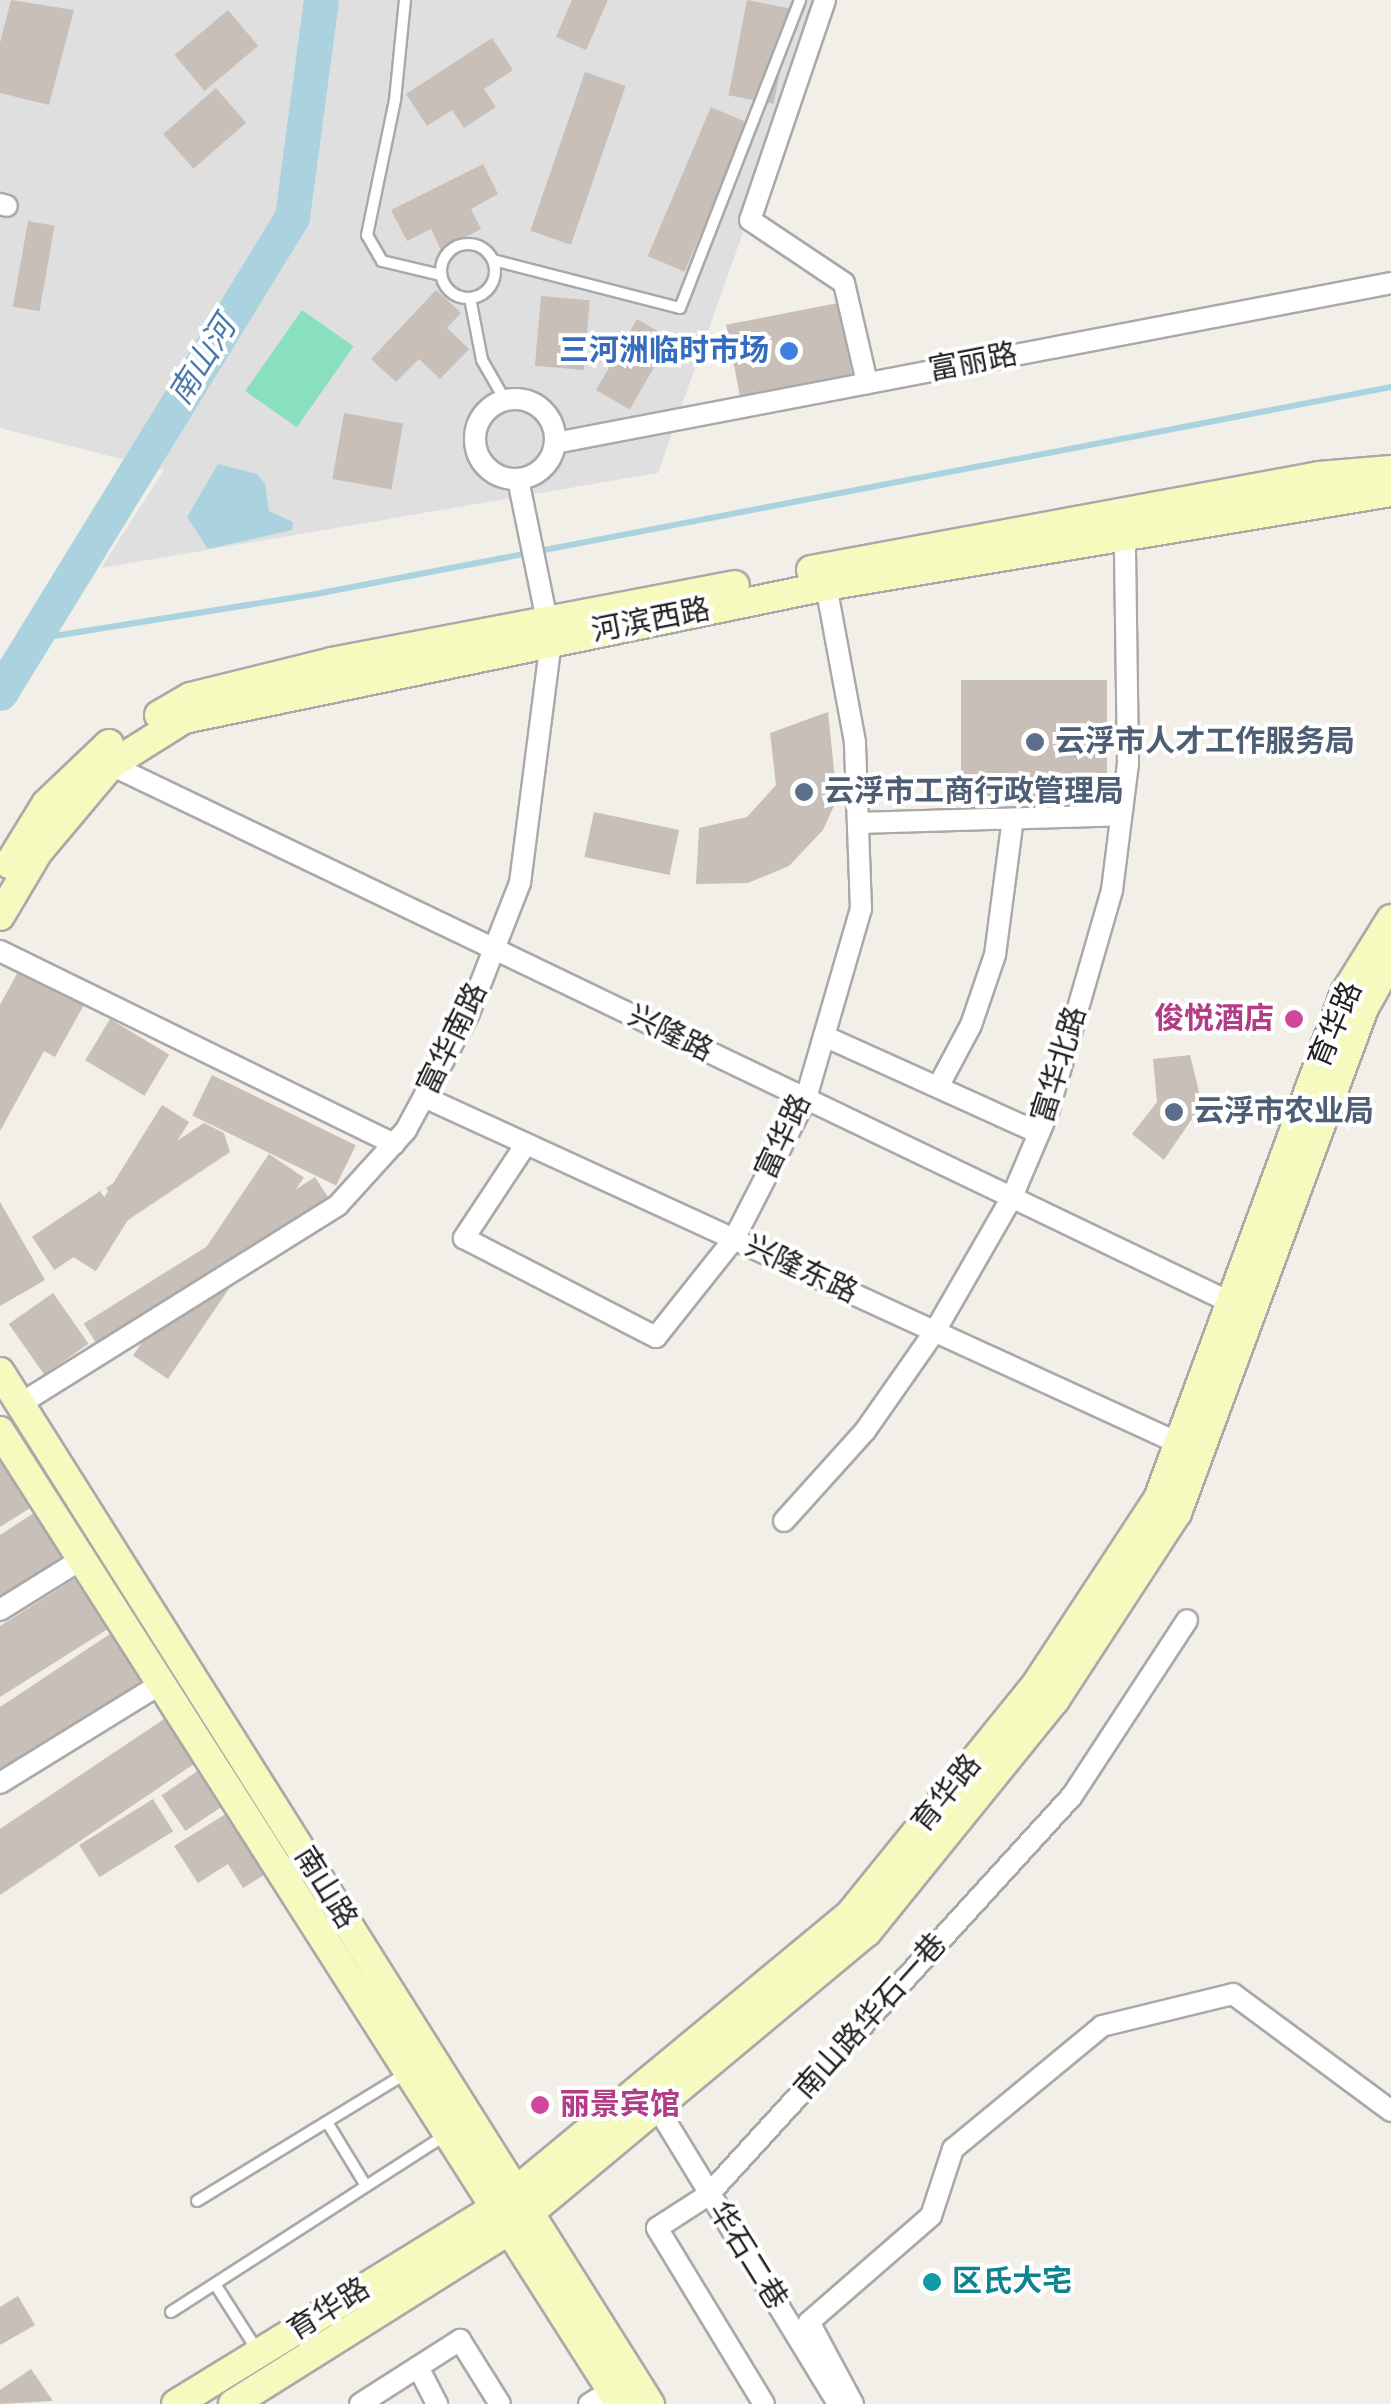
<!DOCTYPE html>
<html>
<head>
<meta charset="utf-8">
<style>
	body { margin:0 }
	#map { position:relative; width:1391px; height:2404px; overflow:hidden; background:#f2efe9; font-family:Signika,"Noto Sans SC",sans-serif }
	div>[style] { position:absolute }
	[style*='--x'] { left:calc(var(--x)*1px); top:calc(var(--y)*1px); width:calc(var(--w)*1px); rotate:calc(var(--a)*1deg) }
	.residential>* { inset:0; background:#e0dfdf }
	.pitch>* { inset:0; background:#88e0be; transform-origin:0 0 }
	.water>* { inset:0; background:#aad3df }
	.stream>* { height:6px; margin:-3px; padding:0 3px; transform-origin:3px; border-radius:3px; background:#aad3df }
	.river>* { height:35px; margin:-17.5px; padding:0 17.5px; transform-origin:17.5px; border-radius:17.5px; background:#aad3df }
	.building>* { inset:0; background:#c7bfb8; transform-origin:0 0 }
	.roads { filter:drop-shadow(2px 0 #a9a9a9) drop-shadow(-2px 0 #a9a9a9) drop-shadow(0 2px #a9a9a9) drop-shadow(0 -2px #a9a9a9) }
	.lane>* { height:10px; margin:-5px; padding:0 5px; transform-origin:5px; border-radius:5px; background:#fff }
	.lane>.ring { margin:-5px; padding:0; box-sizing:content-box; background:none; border:10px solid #fff; border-radius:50% }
	.street>* { height:20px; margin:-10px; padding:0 10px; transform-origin:10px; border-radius:10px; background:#fff }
	.street>.ring { margin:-10px; padding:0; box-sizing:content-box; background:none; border:20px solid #fff; border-radius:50% }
	.secondary>* { height:28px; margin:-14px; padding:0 14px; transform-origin:14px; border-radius:14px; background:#f7fabf }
	.dots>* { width:28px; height:28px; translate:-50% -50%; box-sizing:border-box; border:5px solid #fff; border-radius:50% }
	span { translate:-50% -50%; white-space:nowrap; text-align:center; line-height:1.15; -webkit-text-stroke:8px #fff; paint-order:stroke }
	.shop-label { font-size:30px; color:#366cbe; font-weight:700 }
	.right { translate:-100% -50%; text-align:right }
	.street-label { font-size:30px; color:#222 }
	.service-label { font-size:30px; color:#4e5e75; font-weight:700 }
	.left { translate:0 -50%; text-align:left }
	.hotel-label { font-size:30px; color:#b23c85; font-weight:700 }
	.culture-label { font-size:30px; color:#0d838f; font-weight:700 }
	.water-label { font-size:32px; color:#4a7aab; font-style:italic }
</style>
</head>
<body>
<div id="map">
	<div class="residential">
		<div style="clip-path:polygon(0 0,825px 0,658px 473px,101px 568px,164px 470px,0 428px)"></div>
	</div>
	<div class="pitch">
		<div style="left:302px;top:310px;width:63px;height:99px;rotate:35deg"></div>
	</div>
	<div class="water">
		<div style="clip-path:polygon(218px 464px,257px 474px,265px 484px,269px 511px,293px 522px,292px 530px,208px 549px,187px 517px)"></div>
	</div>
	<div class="stream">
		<div style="--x:29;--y:640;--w:291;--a:-9.1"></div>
		<div style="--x:316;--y:594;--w:1095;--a:-10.9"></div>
	</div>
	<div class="river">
		<div style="--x:0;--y:693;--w:558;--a:-58.47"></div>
		<div style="--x:292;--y:217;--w:219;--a:-82.4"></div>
	</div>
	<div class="building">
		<div style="clip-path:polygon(11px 0,74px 10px,49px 105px,0 93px,0 43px)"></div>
		<div style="clip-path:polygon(572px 0,608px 0,586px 50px,556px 37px)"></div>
		<div style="left:747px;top:0;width:46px;height:97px;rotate:11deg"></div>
		<div style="left:228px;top:10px;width:47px;height:70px;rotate:50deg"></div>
		<div style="clip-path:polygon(492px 38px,513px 70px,484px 89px,496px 107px,464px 128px,452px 110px,427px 126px,406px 94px)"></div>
		<div style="left:585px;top:72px;width:43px;height:168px;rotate:19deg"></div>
		<div style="left:216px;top:88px;width:46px;height:70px;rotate:49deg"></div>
		<div style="left:711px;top:107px;width:40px;height:162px;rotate:23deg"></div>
		<div style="clip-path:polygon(483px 164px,498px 194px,471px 209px,481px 229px,441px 250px,431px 229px,407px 241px,391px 210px)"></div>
		<div style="left:28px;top:221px;width:27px;height:87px;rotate:10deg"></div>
		<div style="clip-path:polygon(436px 290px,461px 313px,447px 328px,469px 349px,440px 379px,419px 359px,396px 382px,371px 359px)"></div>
		<div style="left:541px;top:296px;width:49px;height:70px;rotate:5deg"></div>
		<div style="left:838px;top:303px;width:76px;height:114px;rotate:79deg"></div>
		<div style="left:637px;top:319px;width:39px;height:82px;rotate:30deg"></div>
		<div style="left:344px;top:413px;width:60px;height:67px;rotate:10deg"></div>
		<div style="left:1107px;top:680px;width:121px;height:146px;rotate:90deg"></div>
		<div style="clip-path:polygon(828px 712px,837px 799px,823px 830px,789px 866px,748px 883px,696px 884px,699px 828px,747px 817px,776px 785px,770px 733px)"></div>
		<div style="left:594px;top:812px;width:87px;height:46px;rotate:12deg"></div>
		<div style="clip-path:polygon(20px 968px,85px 1003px,55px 1057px,44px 1051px,0 1131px,0 1005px)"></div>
		<div style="left:110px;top:1019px;width:69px;height:48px;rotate:31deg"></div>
		<div style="clip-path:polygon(1190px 1055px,1202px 1104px,1164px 1160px,1132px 1134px,1157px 1102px,1153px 1059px)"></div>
		<div style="left:212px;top:1075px;width:160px;height:45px;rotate:26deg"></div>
		<div style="left:162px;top:1105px;width:32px;height:176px;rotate:32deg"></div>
		<div style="clip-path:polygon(204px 1123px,224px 1133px,230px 1152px,128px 1220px,106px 1188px)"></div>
		<div style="left:269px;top:1154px;width:42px;height:243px;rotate:34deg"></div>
		<div style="left:315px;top:1177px;width:30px;height:101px;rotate:57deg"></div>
		<div style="left:100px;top:1191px;width:40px;height:82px;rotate:56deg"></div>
		<div style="clip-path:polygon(0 1202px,45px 1280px,0 1306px)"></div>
		<div style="left:222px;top:1237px;width:28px;height:163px;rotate:58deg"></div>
		<div style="left:53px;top:1293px;width:62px;height:54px;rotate:55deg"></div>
		<div style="clip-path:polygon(2px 1455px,35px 1505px,0 1527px,0 1457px)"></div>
		<div style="clip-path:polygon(37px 1511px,65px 1555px,0 1596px,0 1535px)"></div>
		<div style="clip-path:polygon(79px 1576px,111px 1627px,0 1697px,0 1626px)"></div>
		<div style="clip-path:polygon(113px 1632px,144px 1679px,0 1773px,0 1707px)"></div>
		<div style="clip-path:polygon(167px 1717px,197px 1762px,0 1895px,0 1829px)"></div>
		<div style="left:202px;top:1768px;width:43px;height:49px;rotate:56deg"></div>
		<div style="left:153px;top:1799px;width:38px;height:87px;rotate:58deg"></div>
		<div style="clip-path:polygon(229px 1812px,267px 1873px,243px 1888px,228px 1864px,198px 1883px,174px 1846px)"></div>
		<div style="clip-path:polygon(18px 2296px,35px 2325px,0 2345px,0 2307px)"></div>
		<div style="clip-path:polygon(31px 2369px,53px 2401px,0 2404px,0 2390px)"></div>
	</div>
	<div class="roads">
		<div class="lane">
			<div style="--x:405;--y:0;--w:100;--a:95.7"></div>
			<div style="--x:395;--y:100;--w:138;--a:101.7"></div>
			<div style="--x:367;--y:235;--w:30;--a:60"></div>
			<div style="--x:382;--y:261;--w:61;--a:13.3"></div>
			<div class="ring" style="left:441px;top:244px;width:44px;height:44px"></div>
			<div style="--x:493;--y:260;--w:193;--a:14.4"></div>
			<div style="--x:680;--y:308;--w:331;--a:-68.7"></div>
			<div style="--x:470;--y:298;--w:63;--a:79"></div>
			<div style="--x:482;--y:360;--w:46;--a:60.1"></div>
			<div style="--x:327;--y:2122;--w:75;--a:58.6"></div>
			<div style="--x:197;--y:2201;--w:247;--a:-31.4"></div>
			<div style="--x:215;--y:2284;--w:78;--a:57.5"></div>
			<div style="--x:171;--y:2312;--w:328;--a:-32.8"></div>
		</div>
		<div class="street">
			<div style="--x:825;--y:0;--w:232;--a:108.8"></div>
			<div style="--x:750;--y:220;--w:113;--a:33.8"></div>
			<div style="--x:844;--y:283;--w:103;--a:77"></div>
			<div style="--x:0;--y:204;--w:7;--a:16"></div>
			<div class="ring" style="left:475px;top:399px;width:60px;height:60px"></div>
			<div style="--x:555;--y:443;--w:851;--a:-10.83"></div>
			<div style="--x:111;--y:765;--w:1241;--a:25.64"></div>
			<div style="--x:858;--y:823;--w:263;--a:-1.7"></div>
			<div style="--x:0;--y:951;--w:439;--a:26.1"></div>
			<div style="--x:824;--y:1036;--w:236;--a:24.3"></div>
			<div style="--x:938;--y:1087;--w:70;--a:-62"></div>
			<div style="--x:971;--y:1025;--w:74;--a:-71.1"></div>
			<div style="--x:995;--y:955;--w:137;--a:-82.5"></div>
			<div style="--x:424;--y:1097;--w:830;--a:24.65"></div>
			<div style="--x:526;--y:1144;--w:113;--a:123.4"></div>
			<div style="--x:464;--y:1238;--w:216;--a:27.3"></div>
			<div style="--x:656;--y:1337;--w:125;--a:-51.5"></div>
			<div style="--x:734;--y:1239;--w:158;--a:-62.9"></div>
			<div style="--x:806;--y:1098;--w:197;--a:-73.8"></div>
			<div style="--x:861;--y:909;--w:167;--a:-92.1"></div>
			<div style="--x:855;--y:742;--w:159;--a:-100.5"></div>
			<div style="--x:20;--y:1404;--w:375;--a:-32"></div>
			<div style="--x:338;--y:1205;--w:101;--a:-47.8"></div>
			<div style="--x:406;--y:1130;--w:133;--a:-61.7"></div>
			<div style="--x:469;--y:1013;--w:140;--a:-68.6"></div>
			<div style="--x:520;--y:883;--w:245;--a:-82.7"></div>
			<div style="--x:551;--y:640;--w:164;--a:-101.6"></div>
			<div style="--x:784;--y:1521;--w:121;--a:-48"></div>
			<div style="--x:865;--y:1431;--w:122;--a:-55"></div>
			<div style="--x:935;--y:1331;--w:155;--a:-60.1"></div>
			<div style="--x:1012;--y:1197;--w:92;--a:-67"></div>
			<div style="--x:1048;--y:1112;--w:231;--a:-73.9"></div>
			<div style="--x:1112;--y:890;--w:127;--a:-82.8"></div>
			<div style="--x:1128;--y:764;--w:228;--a:-90.8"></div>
			<div style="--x:0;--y:1610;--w:97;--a:-31.9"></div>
			<div style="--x:0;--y:1783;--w:190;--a:-31.7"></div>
			<div style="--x:657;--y:2107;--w:348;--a:58.6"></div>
			<div style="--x:418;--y:2367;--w:42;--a:62.8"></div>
			<div style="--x:360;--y:2404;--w:119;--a:-32.6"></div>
			<div style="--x:460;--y:2340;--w:75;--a:58"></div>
			<div style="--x:589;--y:2404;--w:26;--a:-31"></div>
			<div style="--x:764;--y:2404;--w:206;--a:-121.3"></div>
			<div style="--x:657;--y:2228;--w:61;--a:-32.9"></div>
			<div style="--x:708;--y:2195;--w:540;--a:-47.63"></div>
			<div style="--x:1072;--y:1796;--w:210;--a:-56.8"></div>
			<div style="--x:853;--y:2404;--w:93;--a:-118.2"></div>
			<div style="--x:809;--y:2322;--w:162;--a:-41"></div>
			<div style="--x:931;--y:2216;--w:71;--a:-71.8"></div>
			<div style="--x:953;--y:2149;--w:193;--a:-39.5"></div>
			<div style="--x:1102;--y:2026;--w:135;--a:-13.7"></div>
			<div style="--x:1233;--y:1994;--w:197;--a:36.5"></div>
		</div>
		<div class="secondary">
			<div style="--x:811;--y:570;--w:517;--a:-10.48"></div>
			<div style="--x:1319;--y:476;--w:72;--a:-4.8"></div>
			<div style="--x:159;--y:715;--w:36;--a:-30"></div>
			<div style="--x:190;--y:697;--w:146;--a:-13.8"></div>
			<div style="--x:332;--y:662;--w:410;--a:-10.8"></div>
			<div style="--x:9;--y:864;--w:70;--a:-58.3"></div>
			<div style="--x:46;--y:804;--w:87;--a:-43.6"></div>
			<div style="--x:0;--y:916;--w:74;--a:-59.3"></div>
			<div style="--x:38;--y:852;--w:114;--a:-50"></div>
			<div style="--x:111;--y:765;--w:86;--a:-32.2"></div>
			<div style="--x:184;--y:719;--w:656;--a:-11.7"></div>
			<div style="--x:826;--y:586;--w:573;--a:-9.45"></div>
			<div style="--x:0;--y:1372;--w:1220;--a:57.8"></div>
			<div style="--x:0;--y:1431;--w:1154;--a:57.49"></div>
			<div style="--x:176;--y:2404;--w:374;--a:-31.6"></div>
			<div style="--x:495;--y:2208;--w:462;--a:-39.6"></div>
			<div style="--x:851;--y:1913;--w:296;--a:-51"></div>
			<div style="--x:1037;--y:1683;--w:220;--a:-56.7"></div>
			<div style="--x:1158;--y:1499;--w:539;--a:-69.72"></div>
			<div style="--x:1345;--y:993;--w:87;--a:-58.1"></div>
			<div style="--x:233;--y:2404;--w:326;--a:-32.2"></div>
			<div style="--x:509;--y:2230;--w:466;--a:-39.8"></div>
			<div style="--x:867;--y:1932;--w:299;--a:-51"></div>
			<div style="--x:1055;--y:1700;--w:223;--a:-56.9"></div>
			<div style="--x:1177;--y:1513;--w:539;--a:-69.68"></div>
			<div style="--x:1364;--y:1008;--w:55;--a:-60.6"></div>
		</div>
	</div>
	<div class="dots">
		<div style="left:789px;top:351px;background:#3f7fe0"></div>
		<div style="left:1035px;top:742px;background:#5c6f8a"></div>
		<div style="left:804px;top:792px;background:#5c6f8a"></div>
		<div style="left:1294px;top:1019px;background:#d1479c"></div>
		<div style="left:1174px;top:1112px;background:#5c6f8a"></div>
		<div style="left:540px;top:2105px;background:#d1479c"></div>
		<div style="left:932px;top:2282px;background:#0f9aa8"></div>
	</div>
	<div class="shop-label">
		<span class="right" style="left:769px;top:351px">三河洲临时市场</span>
	</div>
	<div class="street-label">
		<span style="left:973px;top:363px;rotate:-11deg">富丽路</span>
		<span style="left:651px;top:621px;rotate:-11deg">河滨西路</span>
		<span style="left:1336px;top:1025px;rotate:-67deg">育华路</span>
		<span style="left:670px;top:1034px;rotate:26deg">兴隆路</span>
		<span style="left:453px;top:1039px;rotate:-64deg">富华南路</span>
		<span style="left:1060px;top:1065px;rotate:-73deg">富华北路</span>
		<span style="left:784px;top:1137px;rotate:-65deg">富华路</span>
		<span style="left:801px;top:1270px;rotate:25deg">兴隆东路</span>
		<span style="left:947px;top:1794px;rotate:-51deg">育华路</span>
		<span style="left:325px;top:1888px;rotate:58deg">南山路</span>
		<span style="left:871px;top:2017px;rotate:-48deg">南山路华石一巷</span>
		<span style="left:747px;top:2256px;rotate:58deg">华石二巷</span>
		<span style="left:329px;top:2310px;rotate:-32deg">育华路</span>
	</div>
	<div class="service-label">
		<span class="left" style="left:1055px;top:742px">云浮市人才工作服务局</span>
		<span class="left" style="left:824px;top:792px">云浮市工商行政管理局</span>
		<span class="left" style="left:1194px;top:1112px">云浮市农业局</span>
	</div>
	<div class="hotel-label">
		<span class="right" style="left:1274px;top:1019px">俊悦酒店</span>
		<span class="left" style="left:560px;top:2105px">丽景宾馆</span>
	</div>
	<div class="culture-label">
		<span class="left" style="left:952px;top:2282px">区氏大宅</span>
	</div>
	<div class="water-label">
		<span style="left:203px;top:361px;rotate:-58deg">南山河</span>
	</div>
</div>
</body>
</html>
